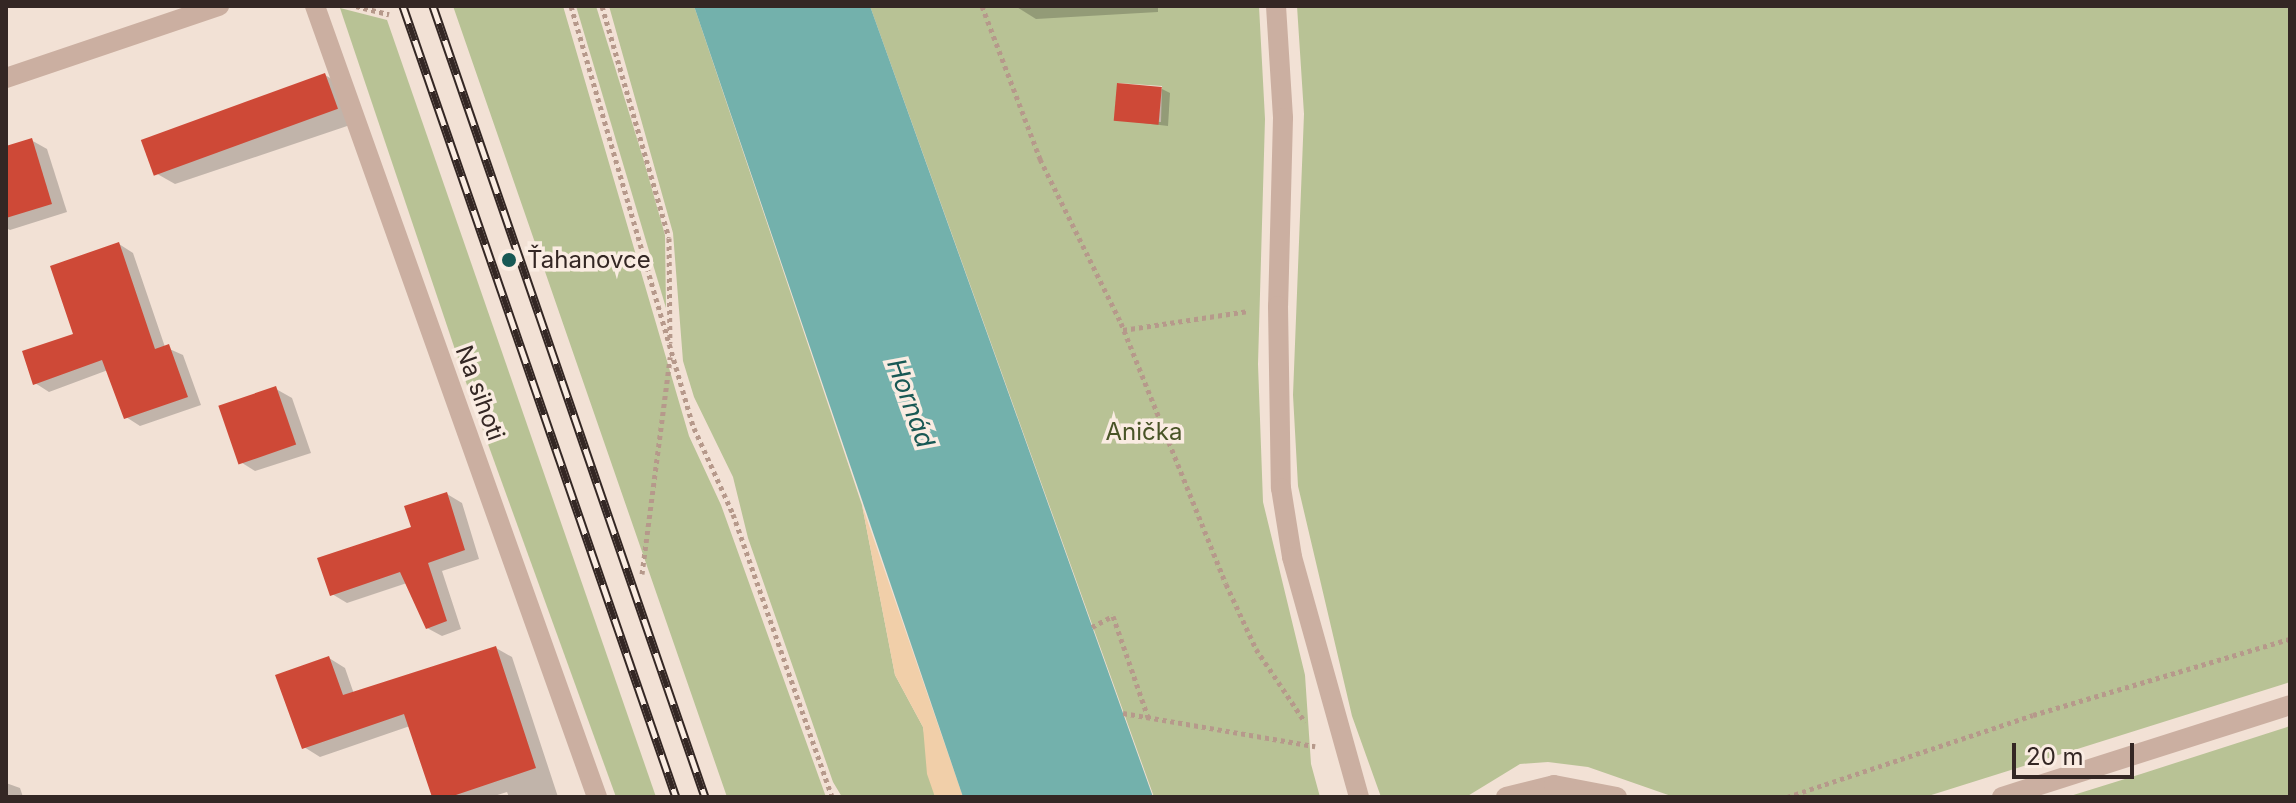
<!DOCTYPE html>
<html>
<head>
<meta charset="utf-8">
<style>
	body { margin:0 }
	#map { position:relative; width:2296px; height:803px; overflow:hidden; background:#f2e1d5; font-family:Inter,sans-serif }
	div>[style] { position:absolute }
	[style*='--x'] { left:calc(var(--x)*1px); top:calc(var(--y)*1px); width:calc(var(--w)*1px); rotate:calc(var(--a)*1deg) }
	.green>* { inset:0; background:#b8c295 }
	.sand>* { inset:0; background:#f1cfa9 }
	.water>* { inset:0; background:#73b1ac }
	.shadow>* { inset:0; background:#0003 }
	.building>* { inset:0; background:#ce4937; transform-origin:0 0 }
	.path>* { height:5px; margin-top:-2.5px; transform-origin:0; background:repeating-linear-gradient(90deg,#b6998b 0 4px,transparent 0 8px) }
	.minor>* { height:20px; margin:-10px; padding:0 10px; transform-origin:10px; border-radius:10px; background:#cbafa1 }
	.rail>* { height:9px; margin-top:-4.5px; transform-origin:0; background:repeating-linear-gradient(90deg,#faece2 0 18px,#342724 0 36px); box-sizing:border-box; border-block:2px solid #342724 }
	.dots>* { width:22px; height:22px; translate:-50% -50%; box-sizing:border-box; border:4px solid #faece2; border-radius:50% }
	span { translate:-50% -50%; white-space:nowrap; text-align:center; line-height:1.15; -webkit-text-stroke:7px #faece2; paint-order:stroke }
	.poi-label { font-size:24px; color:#342724 }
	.left { translate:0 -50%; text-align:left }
	.street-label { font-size:24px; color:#342724 }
	.park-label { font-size:24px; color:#495427 }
	.water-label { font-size:26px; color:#185854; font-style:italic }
	.frame { position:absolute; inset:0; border:8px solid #342724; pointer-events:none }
	.scale { position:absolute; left:2012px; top:743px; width:122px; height:36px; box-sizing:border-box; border:4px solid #342724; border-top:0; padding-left:10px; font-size:24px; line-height:28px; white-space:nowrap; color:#342724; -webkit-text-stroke:6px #faece2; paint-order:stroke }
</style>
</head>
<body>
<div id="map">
	<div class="green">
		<div style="clip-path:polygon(453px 6px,563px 6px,689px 436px,721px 505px,826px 797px,727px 797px)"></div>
		<div style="clip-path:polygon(576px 6px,596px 6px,643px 158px,665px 235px,666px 308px)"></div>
		<div style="clip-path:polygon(609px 6px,694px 6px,862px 505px,895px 675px,923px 727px,935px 797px,842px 797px,833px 782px,748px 538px,733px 477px,694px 397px,683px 361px,673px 233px)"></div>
		<div style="clip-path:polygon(evenodd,870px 6px,1259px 6px,1265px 119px,1258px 364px,1263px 502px,1305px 675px,1311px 764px,1320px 797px,1154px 797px,870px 6px,1118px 83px,1162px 86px,1161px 122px,1116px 120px,1118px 83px)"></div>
		<div style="clip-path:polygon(1297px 6px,2290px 6px,2290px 682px,1925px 797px,1674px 797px,1588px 767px,1548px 762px,1520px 764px,1466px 797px,1381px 797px,1352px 716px,1298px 486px,1293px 395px,1304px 114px)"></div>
		<div style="clip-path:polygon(340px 8px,387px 20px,656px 797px,616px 797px,472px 400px)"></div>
		<div style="clip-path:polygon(2290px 726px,2290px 797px,2067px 797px,2141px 774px)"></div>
	</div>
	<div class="sand">
		<div style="clip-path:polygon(862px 505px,963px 797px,935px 797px,927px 774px,923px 727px,895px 675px)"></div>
	</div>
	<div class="water">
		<div style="clip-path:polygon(694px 6px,870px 6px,1153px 797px,963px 797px)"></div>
	</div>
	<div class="shadow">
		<div style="clip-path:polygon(1015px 6px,1158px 6px,1158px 12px,1036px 19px)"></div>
		<div style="clip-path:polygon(325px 75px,347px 88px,359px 122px,175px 184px,152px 171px)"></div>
		<div style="clip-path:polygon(1162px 89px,1170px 93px,1168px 126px,1118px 120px)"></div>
		<div style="clip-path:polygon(31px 140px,47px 149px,67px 212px,10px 230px,6px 228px,6px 148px)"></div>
		<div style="clip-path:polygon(119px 244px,133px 253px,165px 347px,183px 355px,201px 405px,140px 426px,126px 417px,108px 370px,49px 392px,35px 383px,76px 336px)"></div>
		<div style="clip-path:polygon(276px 389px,292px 398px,311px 453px,255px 471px,239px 461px)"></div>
		<div style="clip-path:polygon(447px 494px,462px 503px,479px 559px,442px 571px,461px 629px,442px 636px,427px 628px,407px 583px,347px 603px,332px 594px,413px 529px)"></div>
		<div style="clip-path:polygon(496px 648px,512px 657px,558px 797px,509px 797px,507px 792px,491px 797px,434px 797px,410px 726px,320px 757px,304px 747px,329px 658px,345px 668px,354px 694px)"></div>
		<div style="clip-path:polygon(6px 783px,20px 788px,23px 797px,6px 797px)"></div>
	</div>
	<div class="building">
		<div style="left:325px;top:73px;width:38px;height:196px;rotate:70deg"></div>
		<div style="left:1117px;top:83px;width:45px;height:38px;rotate:5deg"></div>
		<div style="clip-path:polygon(32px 138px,52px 204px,6px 218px,6px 146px)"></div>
		<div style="clip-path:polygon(119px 242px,155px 349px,169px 344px,188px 397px,124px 419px,102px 360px,33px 385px,22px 351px,73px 334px,50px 266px)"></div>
		<div style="left:276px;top:386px;width:62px;height:61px;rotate:71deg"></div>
		<div style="clip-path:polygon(447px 492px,465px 550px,428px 563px,447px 621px,426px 629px,400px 572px,330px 596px,317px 558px,411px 527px,404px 506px)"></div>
		<div style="clip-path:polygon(496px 646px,536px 768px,450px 797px,432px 797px,404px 714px,302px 749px,275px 675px,329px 656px,343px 695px)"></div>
	</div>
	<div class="path">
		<div style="--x:356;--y:6;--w:34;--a:14"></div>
		<div style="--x:571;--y:6;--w:440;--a:73.8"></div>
		<div style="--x:694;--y:428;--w:94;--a:65.6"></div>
		<div style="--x:733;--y:514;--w:300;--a:70.7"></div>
		<div style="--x:602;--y:6;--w:241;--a:73.9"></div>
		<div style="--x:669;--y:238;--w:105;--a:89.5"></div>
		<div style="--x:982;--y:6;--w:164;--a:69.2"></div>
		<div style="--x:1040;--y:159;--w:183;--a:63.7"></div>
		<div style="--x:1121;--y:323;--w:281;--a:68.1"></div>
		<div style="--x:1226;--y:584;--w:72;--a:65.2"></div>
		<div style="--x:1256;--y:649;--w:88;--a:56.1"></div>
		<div style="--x:1123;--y:330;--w:127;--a:-8.6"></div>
		<div style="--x:642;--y:574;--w:219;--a:-82.6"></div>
		<div style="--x:1092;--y:627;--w:24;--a:-28"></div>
		<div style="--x:1113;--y:616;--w:107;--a:70.9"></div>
		<div style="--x:1123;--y:713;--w:195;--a:9.8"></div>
		<div style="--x:1787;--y:797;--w:259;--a:-18.4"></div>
		<div style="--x:2033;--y:715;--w:268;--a:-16.5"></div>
	</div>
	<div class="minor">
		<div style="--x:315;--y:6;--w:840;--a:70.38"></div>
		<div style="--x:1276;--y:6;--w:112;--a:86.4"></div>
		<div style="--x:1283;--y:118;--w:188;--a:91.5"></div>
		<div style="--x:1278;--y:306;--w:182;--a:89.1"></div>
		<div style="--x:1281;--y:488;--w:70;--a:80.9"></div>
		<div style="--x:1292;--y:557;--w:249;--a:74.4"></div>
		<div style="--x:6;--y:78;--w:225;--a:-18.7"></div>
		<div style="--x:1506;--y:797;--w:49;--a:-14"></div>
		<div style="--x:1554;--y:785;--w:64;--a:10.8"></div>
		<div style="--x:2002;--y:797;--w:302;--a:-17.7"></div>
	</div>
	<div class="rail">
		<div style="--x:403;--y:6;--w:837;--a:70.96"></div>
		<div style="--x:433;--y:6;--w:836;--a:71.02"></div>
	</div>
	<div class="dots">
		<div style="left:509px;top:260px;background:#185854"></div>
	</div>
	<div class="poi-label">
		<span class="left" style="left:527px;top:260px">Ťahanovce</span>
	</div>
	<div class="street-label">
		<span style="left:480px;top:393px;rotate:70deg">Na sihoti</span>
	</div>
	<div class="park-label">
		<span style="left:1144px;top:432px">Anička</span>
	</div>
	<div class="water-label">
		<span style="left:911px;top:403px;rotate:70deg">Hornád</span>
	</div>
	<div class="frame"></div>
	<div class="scale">20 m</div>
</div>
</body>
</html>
